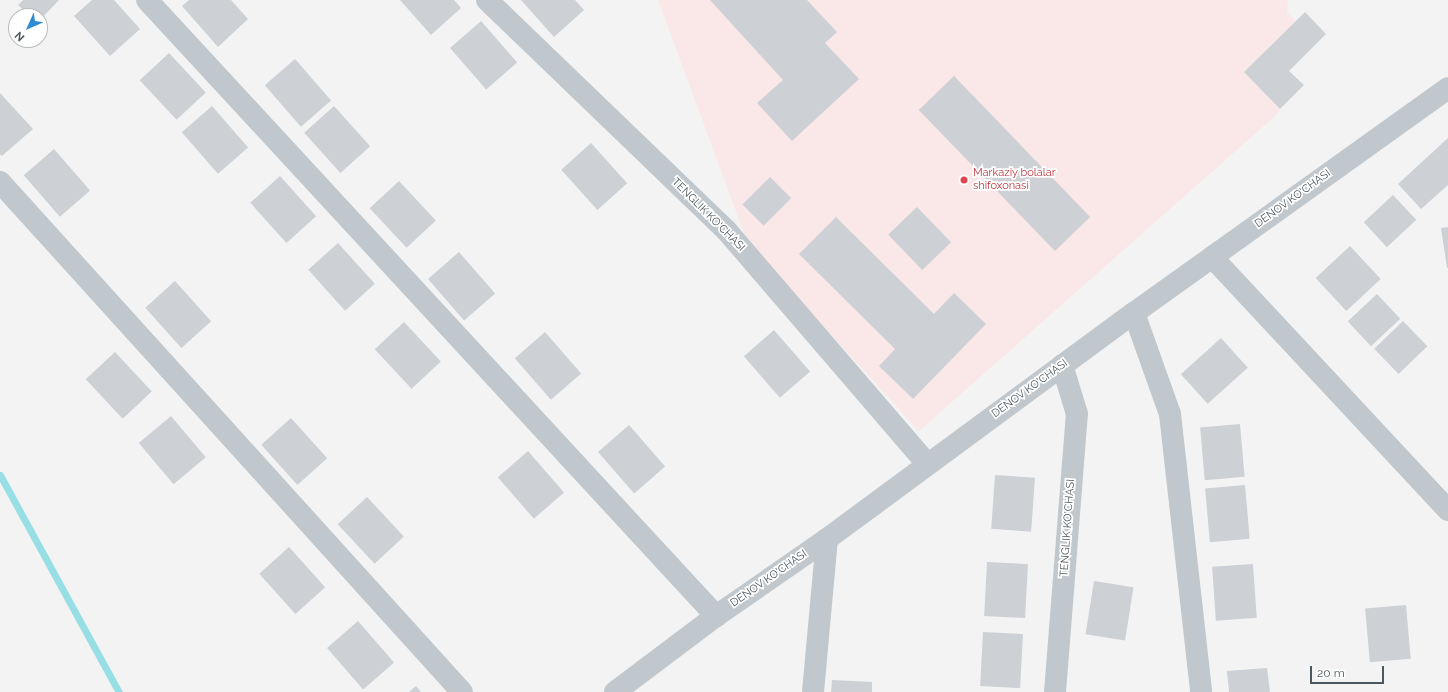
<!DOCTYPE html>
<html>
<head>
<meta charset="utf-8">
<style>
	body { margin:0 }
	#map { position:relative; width:1448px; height:692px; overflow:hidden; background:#f4f3f3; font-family:Raleway,sans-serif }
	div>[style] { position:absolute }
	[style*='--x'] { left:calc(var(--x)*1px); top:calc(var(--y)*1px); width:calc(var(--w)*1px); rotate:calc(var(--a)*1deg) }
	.medical>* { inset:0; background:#fae7e8 }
	.stream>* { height:7px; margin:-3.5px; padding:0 3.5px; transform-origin:3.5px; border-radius:3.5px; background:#98dfe5 }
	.building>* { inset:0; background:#cdd0d4; transform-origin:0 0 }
	.minor>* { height:22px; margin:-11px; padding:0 11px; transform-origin:11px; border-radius:11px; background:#c0c8cd }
	.dots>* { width:11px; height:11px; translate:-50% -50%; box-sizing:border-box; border:2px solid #fff; border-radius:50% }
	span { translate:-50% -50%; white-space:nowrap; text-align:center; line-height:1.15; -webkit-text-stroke:3.5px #fff; paint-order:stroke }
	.health-label { font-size:11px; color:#be3a42 }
	.left { translate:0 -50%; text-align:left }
	.street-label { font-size:11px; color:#4c585e }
	.north { position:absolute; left:8px; top:8px; width:40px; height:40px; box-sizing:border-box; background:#fff; border:1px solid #b7bcbf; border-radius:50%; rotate:225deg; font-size:11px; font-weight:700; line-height:16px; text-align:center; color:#4c585e }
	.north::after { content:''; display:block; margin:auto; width:14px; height:18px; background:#2d8cd4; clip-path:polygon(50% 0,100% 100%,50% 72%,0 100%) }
	.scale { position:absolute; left:1310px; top:666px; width:74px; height:18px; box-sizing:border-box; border:2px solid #4c585e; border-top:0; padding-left:5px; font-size:12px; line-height:14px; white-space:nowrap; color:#4c585e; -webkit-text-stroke:3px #fff; paint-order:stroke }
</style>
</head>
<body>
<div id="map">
	<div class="medical">
		<div style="clip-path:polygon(658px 0,1288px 0,1287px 13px,1296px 21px,1244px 72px,1280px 109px,1275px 116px,919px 431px,748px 244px)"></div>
	</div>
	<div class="stream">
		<div style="--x:0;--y:475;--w:247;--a:61.3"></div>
	</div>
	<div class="building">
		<div style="clip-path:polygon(23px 0,59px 0,40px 20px,40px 16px,30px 16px,18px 5px)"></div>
		<div style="clip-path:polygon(92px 0,114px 0,140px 29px,110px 56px,74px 16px)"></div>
		<div style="clip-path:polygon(189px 0,231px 0,248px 19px,218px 47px,182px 6px)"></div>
		<div style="clip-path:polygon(400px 0,454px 0,461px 8px,431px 35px)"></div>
		<div style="clip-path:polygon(521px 0,575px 0,584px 10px,554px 37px)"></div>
		<div style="clip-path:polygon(710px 0,807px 0,837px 32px,825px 43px,859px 79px,792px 141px,757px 103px,783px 80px)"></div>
		<div style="clip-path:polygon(1305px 12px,1326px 34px,1289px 71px,1304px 85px,1280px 109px,1244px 72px)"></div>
		<div style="left:481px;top:21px;width:55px;height:41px;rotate:49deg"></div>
		<div style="left:169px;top:53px;width:54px;height:40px;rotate:47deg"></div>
		<div style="left:295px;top:59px;width:55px;height:40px;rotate:49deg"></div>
		<div style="left:954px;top:76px;width:196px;height:49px;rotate:46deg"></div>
		<div style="clip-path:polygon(0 93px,33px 129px,2px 156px,0 154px)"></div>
		<div style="left:212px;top:106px;width:55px;height:40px;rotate:49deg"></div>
		<div style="left:334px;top:106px;width:54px;height:40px;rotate:48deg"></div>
		<div style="clip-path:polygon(1448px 138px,1448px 185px,1421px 209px,1398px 184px)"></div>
		<div style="left:591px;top:143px;width:54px;height:40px;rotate:48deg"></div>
		<div style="left:54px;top:149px;width:55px;height:40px;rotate:49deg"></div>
		<div style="left:280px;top:176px;width:54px;height:40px;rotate:48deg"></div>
		<div style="left:770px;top:177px;width:30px;height:39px;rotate:45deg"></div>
		<div style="left:399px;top:181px;width:54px;height:40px;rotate:47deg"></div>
		<div style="left:1393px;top:195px;width:34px;height:40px;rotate:47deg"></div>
		<div style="left:917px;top:207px;width:49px;height:40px;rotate:46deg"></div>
		<div style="clip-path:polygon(836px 217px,934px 314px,954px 293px,986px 324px,913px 399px,879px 366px,895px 349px,799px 254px)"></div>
		<div style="clip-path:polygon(1448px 227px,1448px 268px,1447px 268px,1441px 228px)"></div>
		<div style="left:338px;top:243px;width:55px;height:40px;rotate:48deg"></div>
		<div style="left:1350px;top:246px;width:45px;height:47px;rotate:47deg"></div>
		<div style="left:459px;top:252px;width:55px;height:41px;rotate:49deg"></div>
		<div style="left:175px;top:281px;width:54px;height:40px;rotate:48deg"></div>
		<div style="left:1377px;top:294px;width:34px;height:40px;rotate:47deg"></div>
		<div style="left:1403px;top:321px;width:35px;height:40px;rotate:46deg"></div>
		<div style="left:404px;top:322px;width:54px;height:40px;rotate:47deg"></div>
		<div style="left:774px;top:330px;width:55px;height:40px;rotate:49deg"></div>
		<div style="left:545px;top:332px;width:55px;height:40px;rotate:49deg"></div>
		<div style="left:1221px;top:338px;width:40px;height:54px;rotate:48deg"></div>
		<div style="left:115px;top:352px;width:54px;height:40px;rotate:47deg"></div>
		<div style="left:171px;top:416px;width:54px;height:42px;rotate:50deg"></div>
		<div style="left:291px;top:418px;width:54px;height:40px;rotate:48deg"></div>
		<div style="left:1240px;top:424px;width:53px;height:40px;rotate:85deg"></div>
		<div style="left:629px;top:425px;width:55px;height:41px;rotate:49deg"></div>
		<div style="left:528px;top:451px;width:55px;height:40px;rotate:49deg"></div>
		<div style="left:995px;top:475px;width:40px;height:54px;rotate:4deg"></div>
		<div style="left:1245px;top:485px;width:54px;height:40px;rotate:85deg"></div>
		<div style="left:367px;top:497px;width:54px;height:40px;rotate:47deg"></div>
		<div style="left:289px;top:547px;width:54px;height:40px;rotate:48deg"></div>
		<div style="left:987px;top:562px;width:41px;height:54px;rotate:3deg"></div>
		<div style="left:1253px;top:564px;width:54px;height:41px;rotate:86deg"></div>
		<div style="left:1094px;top:581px;width:40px;height:54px;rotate:9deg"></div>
		<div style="left:1406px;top:605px;width:54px;height:41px;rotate:85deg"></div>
		<div style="left:358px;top:621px;width:55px;height:41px;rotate:49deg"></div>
		<div style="left:983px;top:632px;width:40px;height:54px;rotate:3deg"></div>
		<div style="clip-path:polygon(1267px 668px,1270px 692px,1229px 692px,1227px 671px)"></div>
		<div style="clip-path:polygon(832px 680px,872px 682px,872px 692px,831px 692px)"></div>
		<div style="clip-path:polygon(416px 686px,421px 692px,409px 692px)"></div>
	</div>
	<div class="minor">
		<div style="--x:147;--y:0;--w:839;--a:47.27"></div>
		<div style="--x:487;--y:0;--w:332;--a:43.9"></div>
		<div style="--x:726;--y:230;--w:308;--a:49.3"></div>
		<div style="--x:0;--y:182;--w:688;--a:47.83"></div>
		<div style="--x:1212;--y:257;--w:346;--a:47"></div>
		<div style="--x:1134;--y:313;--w:107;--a:70.4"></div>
		<div style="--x:1170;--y:414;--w:280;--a:83.6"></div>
		<div style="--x:615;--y:692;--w:126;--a:-37"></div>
		<div style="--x:716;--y:616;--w:135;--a:-34.7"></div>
		<div style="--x:827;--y:539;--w:381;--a:-36.4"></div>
		<div style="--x:1134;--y:313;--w:386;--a:-35.6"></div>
		<div style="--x:813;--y:692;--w:154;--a:-84.8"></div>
		<div style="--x:1055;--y:692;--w:279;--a:-85.5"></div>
		<div style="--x:1077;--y:414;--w:51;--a:-107"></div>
	</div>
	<div class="dots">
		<div style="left:964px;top:180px;background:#e0444e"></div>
	</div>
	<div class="health-label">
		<span class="left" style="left:973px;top:180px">Markaziy bolalar<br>shifoxonasi</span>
	</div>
	<div class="street-label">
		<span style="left:1293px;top:199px;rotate:-36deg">DENOV KO'CHASI</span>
		<span style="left:708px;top:215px;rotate:45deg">TENGLIK KO'CHASI</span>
		<span style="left:1030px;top:389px;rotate:-36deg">DENOV KO'CHASI</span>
		<span style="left:1068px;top:528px;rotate:-86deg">TENGLIK KO'CHASI</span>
		<span style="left:769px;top:579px;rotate:-35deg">DENOV KO'CHASI</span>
	</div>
	<div class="north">N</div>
	<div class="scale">20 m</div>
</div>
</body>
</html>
